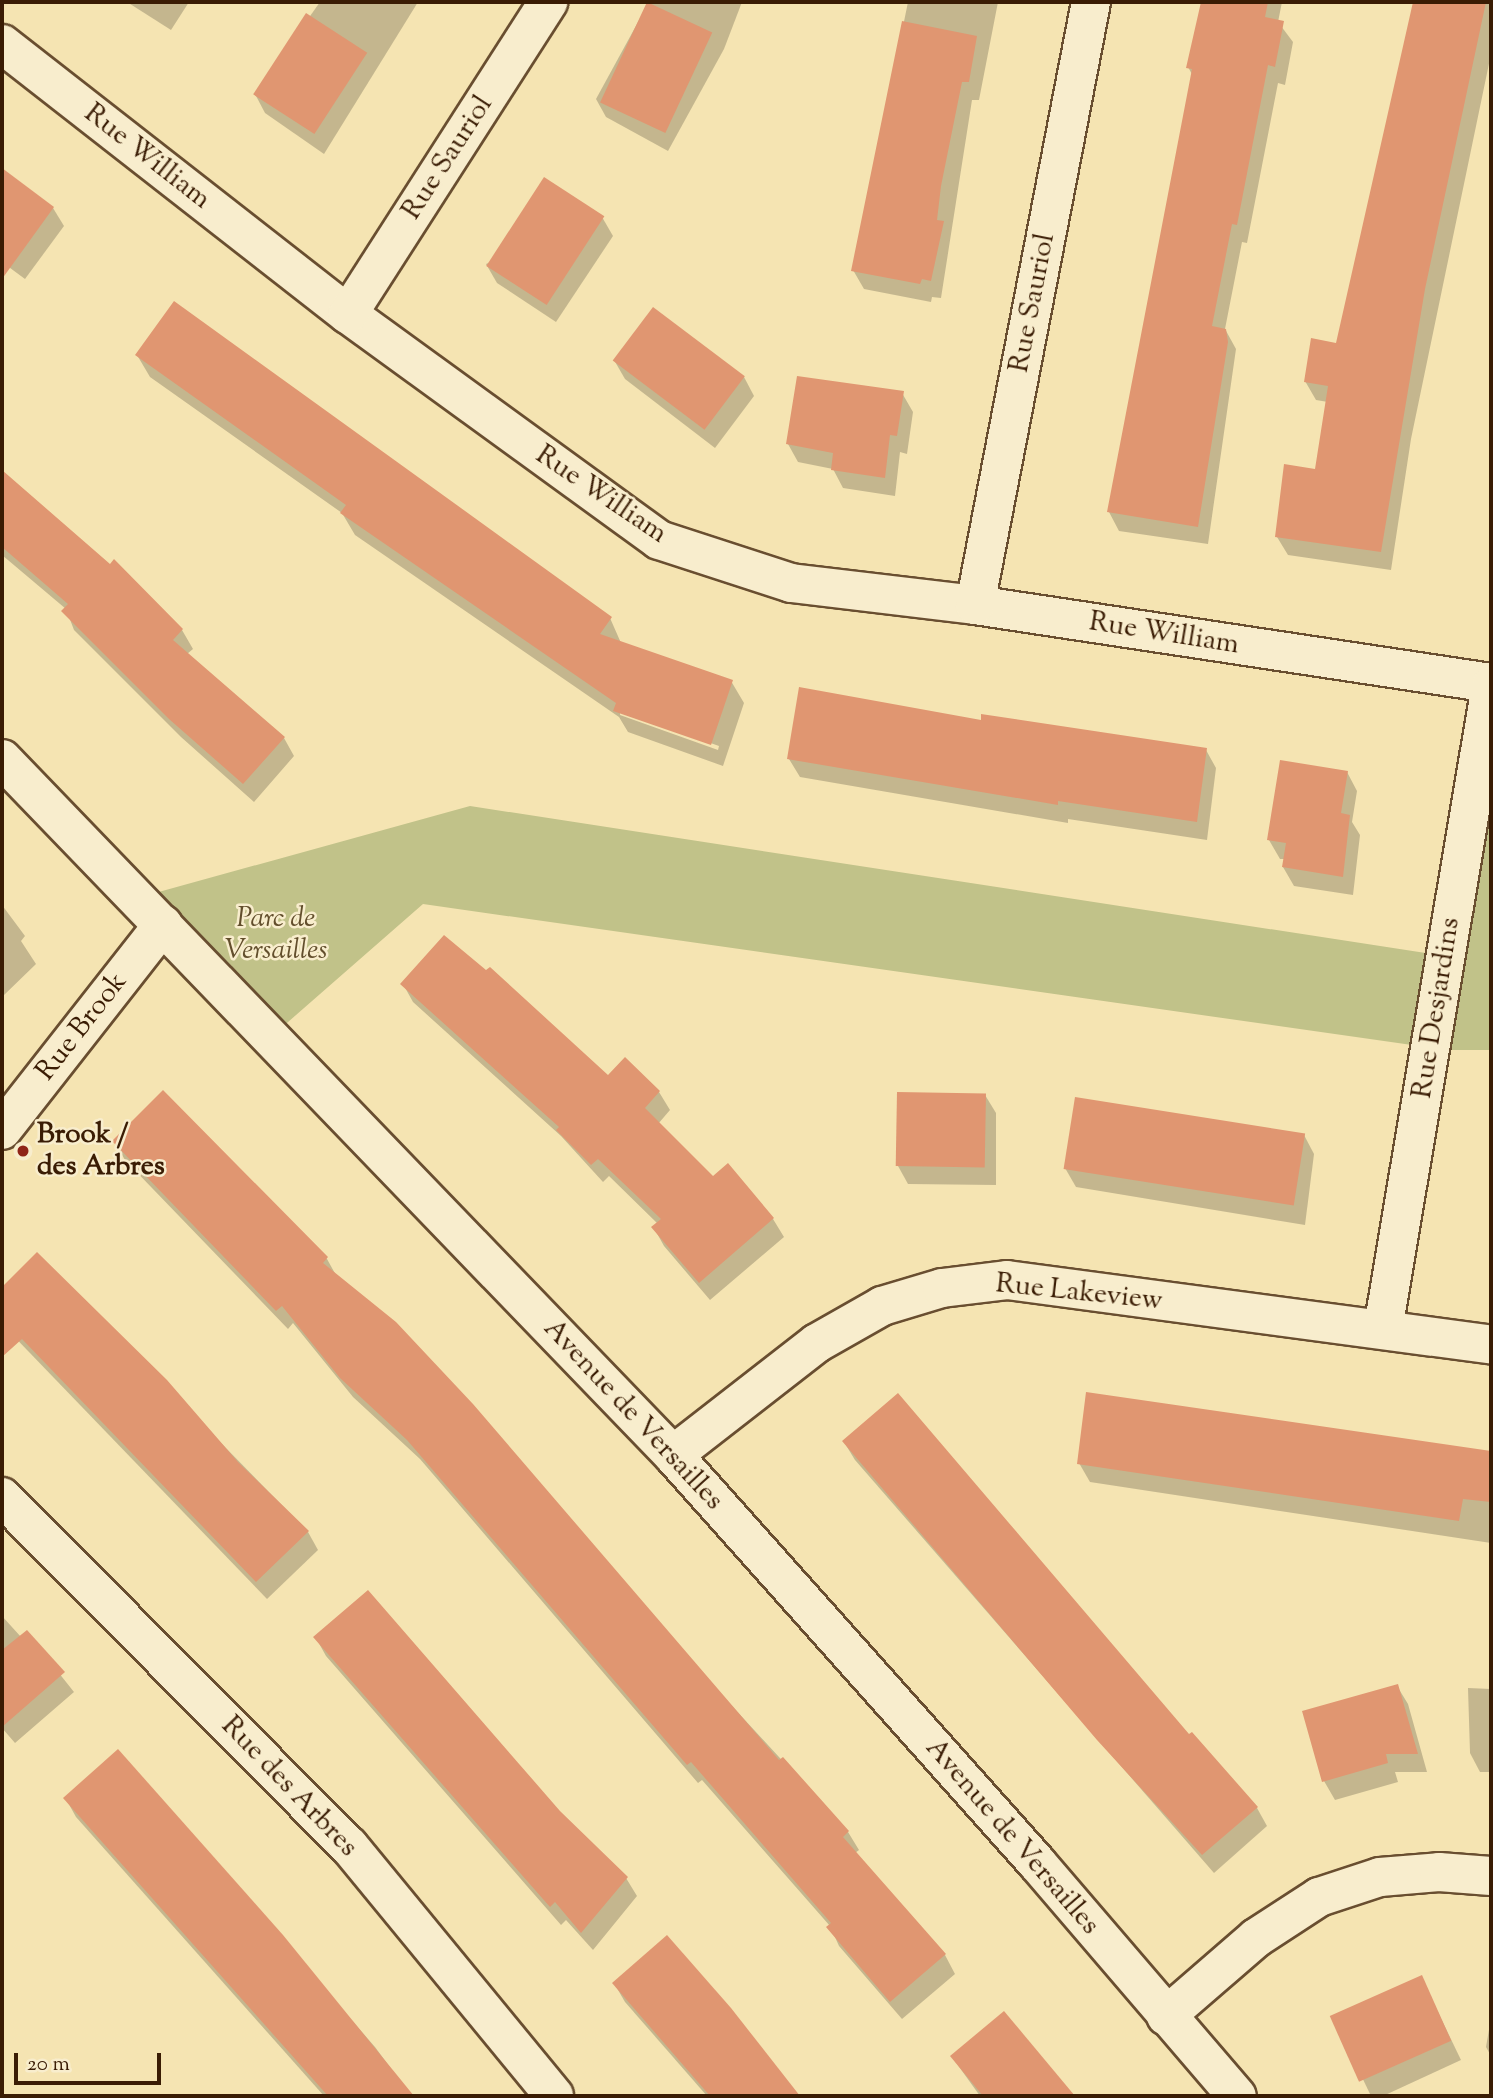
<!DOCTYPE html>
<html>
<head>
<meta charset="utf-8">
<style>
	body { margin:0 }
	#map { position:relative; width:1493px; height:2098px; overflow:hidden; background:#f5e4b2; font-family:"Sorts Mill Goudy",serif }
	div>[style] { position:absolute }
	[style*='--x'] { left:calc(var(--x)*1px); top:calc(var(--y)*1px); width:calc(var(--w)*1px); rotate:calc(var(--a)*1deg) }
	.green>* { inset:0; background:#c1c289 }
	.shadow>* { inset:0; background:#0003 }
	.building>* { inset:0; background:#e09671; transform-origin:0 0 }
	.roads { filter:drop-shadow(2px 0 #694e30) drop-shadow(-2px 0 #694e30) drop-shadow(0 2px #694e30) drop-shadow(0 -2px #694e30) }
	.minor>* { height:38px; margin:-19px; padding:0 19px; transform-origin:19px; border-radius:19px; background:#f8edcd }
	.dots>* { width:19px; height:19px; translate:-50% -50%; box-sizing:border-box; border:4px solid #f8edcd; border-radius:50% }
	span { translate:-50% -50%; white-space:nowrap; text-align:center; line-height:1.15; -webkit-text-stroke:5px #f8edcd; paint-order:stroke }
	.street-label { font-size:28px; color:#3a1c04 }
	.park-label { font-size:28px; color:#624e2c; font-style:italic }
	.poi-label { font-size:28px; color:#3a1c04; font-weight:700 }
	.left { translate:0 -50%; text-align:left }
	.frame { position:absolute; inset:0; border:4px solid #3a1c04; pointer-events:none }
	.scale { position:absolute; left:14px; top:2053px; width:147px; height:32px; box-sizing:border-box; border:4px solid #3a1c04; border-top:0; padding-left:9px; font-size:21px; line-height:24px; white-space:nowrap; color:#3a1c04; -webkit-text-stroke:5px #f8edcd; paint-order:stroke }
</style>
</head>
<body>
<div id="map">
	<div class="green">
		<div style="clip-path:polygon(1491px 686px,1491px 1050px,1447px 1050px,423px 904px,272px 1036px,137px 898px,470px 806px,1445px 956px)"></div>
	</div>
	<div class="shadow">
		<div style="clip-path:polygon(127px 2px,189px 2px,171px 30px)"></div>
		<div style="clip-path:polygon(320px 2px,418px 2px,324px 154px,265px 113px,255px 94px)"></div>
		<div style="clip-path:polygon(649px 2px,742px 2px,724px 49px,668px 151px,606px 117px,596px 99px)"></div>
		<div style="clip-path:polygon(908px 2px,998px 2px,979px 100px,972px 100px,941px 298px,932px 297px,931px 302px,864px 289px,853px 270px)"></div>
		<div style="clip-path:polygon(1204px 2px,1282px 2px,1278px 22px,1293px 42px,1285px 85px,1278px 83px,1247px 243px,1242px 242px,1225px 329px,1236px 349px,1208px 544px,1119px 531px,1109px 512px,1193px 76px,1188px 67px)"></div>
		<div style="clip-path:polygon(1415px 2px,1491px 2px,1491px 54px,1411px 439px,1391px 570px,1288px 555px,1277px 537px,1316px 471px,1328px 402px,1316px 400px,1305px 381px,1338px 345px)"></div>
		<div style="clip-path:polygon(2px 170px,53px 208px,64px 226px,25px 279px,2px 262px)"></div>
		<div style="clip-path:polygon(602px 217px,613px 236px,556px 322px,497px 283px,486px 264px)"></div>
		<div style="clip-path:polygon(evenodd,137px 355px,610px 618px,621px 643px,731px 681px,744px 703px,723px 766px,628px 732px,619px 717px,355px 535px,342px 513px,150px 377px,137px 355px,620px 711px,719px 746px,718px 750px,620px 715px,620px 711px)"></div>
		<div style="clip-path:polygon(614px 360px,744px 377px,754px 396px,715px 448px,625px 379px)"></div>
		<div style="clip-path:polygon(902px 393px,913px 412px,907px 454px,900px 452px,895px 496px,843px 488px,833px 469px,798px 462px,788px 444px)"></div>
		<div style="clip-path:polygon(4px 474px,110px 566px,114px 562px,182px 630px,193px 649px,187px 654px,284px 738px,294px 756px,254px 802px,181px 737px,74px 630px,66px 609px,2px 555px)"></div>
		<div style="clip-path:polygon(982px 722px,1206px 750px,1216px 768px,1207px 840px,1068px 819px,1068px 823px,800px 777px,789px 759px)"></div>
		<div style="clip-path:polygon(1347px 772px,1357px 791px,1352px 822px,1360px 835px,1353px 895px,1294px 886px,1283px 867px,1285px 859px,1280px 859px,1269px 840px)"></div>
		<div style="clip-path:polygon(2px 905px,25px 936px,21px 941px,36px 964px,2px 997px)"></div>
		<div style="clip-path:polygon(403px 984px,608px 1077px,659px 1092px,670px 1110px,658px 1124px,713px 1178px,773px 1219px,784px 1237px,710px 1300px,664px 1246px,654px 1228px,658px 1224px,609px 1176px,603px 1182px,561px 1136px,413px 1002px)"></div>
		<div style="clip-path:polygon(163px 1093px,327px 1259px,337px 1277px,848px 1832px,859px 1850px,855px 1853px,945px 1955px,955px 1974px,902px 2019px,839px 1946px,830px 1926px,702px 1780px,698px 1783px,420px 1459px,353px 1397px,293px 1323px,288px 1329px,125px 1160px,114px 1141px)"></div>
		<div style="clip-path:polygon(985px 1095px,996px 1113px,996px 1185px,908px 1184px,898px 1166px)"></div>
		<div style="clip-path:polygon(1077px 1099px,1304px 1135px,1314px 1154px,1305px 1225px,1076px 1187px,1065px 1168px)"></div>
		<div style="clip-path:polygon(37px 1255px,308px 1532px,318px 1550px,267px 1599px,2px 1324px,2px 1289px)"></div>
		<div style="clip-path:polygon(1087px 1394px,1491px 1456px,1491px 1543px,1090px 1482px,1079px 1463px)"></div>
		<div style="clip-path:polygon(844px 1442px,1257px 1808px,1267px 1826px,1214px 1873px,855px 1460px)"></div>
		<div style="clip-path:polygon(2px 1616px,21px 1637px,27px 1633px,74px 1692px,15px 1743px,2px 1728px)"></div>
		<div style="clip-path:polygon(316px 1638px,559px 1812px,626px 1878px,637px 1896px,593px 1950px,566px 1920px,561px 1925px,326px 1656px)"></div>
		<div style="clip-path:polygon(1397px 1686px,1408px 1704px,1427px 1772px,1395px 1772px,1398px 1782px,1335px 1800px,1324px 1781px)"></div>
		<div style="clip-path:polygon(1468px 1688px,1491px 1689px,1491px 1772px,1480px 1772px,1470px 1753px)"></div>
		<div style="clip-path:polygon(118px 1752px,375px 2047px,411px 2096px,324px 2096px,76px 1817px,66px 1799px)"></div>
		<div style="clip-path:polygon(667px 1937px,798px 2096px,707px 2096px,625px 2002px,614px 1983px)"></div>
		<div style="clip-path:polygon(1421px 1977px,1461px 2060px,1383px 2096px,1371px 2096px,1333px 2017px)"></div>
		<div style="clip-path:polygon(1004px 2014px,1073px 2096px,980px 2096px,952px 2057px)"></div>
		<div style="clip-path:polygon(1491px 2018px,1491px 2056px,1486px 2047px)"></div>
	</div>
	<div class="building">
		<div style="left:647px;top:2px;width:72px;height:111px;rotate:25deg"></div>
		<div style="clip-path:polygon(1201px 2px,1268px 2px,1265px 17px,1284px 21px,1275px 67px,1268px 65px,1237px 225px,1232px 224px,1212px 326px,1226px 329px,1228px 342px,1198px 527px,1107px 512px,1192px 69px,1186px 68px)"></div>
		<div style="clip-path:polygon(1413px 2px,1486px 2px,1425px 289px,1381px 552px,1275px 537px,1284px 464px,1315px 469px,1328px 386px,1304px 382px,1311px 338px,1336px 343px)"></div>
		<div style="left:306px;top:13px;width:73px;height:97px;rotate:33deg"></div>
		<div style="clip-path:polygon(902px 21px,977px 36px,969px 82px,962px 82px,941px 186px,937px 220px,944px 221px,931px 281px,922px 279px,920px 284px,851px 271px)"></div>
		<div style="clip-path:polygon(2px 168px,54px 207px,2px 279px)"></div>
		<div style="left:544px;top:177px;width:72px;height:106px;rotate:33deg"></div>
		<div style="clip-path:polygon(174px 301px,612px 617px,600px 634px,733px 680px,711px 745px,613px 711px,616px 703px,340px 513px,346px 505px,135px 355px)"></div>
		<div style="left:653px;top:307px;width:115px;height:67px;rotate:37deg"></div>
		<div style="clip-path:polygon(797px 376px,904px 391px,897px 436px,890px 435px,885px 478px,831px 470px,833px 453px,786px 444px)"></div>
		<div style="clip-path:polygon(2px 470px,110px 564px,114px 559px,183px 629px,173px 640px,285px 737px,243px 784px,169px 719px,61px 611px,68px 604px,2px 547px)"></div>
		<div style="clip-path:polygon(799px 687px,981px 720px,981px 714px,1207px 748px,1197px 822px,1058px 801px,1058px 805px,787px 759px)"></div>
		<div style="clip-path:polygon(1280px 760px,1348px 771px,1341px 813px,1350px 815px,1343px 877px,1282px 867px,1286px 843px,1267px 840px)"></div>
		<div style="clip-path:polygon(444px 935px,486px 970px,490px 967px,608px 1075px,625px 1057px,660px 1091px,645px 1108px,713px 1176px,728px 1163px,774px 1218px,699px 1283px,651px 1227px,661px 1219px,598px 1159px,591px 1165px,556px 1130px,559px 1127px,400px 984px)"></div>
		<div style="clip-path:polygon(163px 1090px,328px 1257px,323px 1263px,396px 1322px,473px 1404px,779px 1760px,783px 1757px,849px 1831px,843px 1837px,946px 1954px,890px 2002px,826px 1927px,831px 1923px,691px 1762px,687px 1765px,407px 1440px,340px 1378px,282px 1306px,276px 1311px,112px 1141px)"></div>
		<div style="left:897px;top:1092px;width:89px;height:74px;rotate:1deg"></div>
		<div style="left:1075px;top:1097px;width:233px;height:73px;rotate:9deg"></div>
		<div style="clip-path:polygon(37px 1252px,167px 1380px,238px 1462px,309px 1531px,256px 1582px,22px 1339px,2px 1357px,2px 1287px)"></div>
		<div style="clip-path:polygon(1086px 1392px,1491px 1451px,1491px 1502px,1463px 1499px,1459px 1521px,1077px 1464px)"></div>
		<div style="clip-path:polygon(898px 1393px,1189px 1734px,1192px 1732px,1258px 1807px,1202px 1855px,1097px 1740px,842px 1441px)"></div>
		<div style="clip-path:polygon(368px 1590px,560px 1811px,628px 1877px,581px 1933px,555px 1902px,550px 1907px,313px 1637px)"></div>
		<div style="clip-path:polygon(27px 1630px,65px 1672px,2px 1727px,2px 1650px)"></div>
		<div style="clip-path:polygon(1398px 1684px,1418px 1754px,1386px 1754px,1388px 1763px,1322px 1782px,1302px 1711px)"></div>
		<div style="clip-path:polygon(118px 1749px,283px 1935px,414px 2096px,328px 2096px,63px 1798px)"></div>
		<div style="clip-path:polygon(667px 1935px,731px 2008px,800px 2096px,710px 2096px,612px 1983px)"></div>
		<div style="left:1422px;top:1975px;width:72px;height:101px;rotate:66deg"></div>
		<div style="clip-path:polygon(1004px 2011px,1075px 2096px,983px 2096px,950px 2056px)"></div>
	</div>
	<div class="roads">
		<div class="minor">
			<div style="--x:2;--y:44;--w:439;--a:38"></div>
			<div style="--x:348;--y:314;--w:384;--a:36"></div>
			<div style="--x:659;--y:540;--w:139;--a:18"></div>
			<div style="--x:791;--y:583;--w:185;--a:6.8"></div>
			<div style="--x:975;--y:605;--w:522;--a:8.6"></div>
			<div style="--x:348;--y:314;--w:371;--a:-57.3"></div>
			<div style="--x:975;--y:605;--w:614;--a:-79.11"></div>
			<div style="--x:2;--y:759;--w:967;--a:46.05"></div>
			<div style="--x:673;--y:1455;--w:547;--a:48.26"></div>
			<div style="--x:1037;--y:1863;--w:307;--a:49.4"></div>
			<div style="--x:2;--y:1130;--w:261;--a:-51.9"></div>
			<div style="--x:1383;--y:1329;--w:652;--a:-80.47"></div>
			<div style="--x:673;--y:1455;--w:182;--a:-37.9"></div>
			<div style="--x:817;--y:1343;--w:75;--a:-29.6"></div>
			<div style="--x:882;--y:1306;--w:63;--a:-16.7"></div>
			<div style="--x:942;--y:1288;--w:65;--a:-7"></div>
			<div style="--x:1007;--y:1280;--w:488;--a:7.6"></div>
			<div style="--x:2;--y:1497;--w:492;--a:45.2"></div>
			<div style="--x:349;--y:1846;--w:323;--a:50.6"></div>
			<div style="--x:1166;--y:2016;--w:119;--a:-40.9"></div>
			<div style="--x:1256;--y:1938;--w:75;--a:-33.1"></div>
			<div style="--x:1319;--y:1897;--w:64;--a:-18.2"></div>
			<div style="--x:1380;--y:1877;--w:59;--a:-4.8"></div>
			<div style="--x:1439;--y:1872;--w:52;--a:4.4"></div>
		</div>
	</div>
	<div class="dots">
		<div style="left:23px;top:1151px;background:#8f2418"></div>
	</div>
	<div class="street-label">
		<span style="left:147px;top:157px;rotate:38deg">Rue William</span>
		<span style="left:448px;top:158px;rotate:-57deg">Rue Sauriol</span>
		<span style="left:1033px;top:303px;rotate:-79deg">Rue Sauriol</span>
		<span style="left:601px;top:495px;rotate:34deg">Rue William</span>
		<span style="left:1164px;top:634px;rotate:9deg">Rue William</span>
		<span style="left:1437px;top:1008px;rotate:-81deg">Rue Desjardins</span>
		<span style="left:82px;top:1027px;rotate:-52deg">Rue Brook</span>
		<span style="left:1079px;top:1293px;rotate:6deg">Rue Lakeview</span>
		<span style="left:633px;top:1415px;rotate:47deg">Avenue de Versailles</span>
		<span style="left:289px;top:1787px;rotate:46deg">Rue des Arbres</span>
		<span style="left:1012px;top:1837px;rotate:49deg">Avenue de Versailles</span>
	</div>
	<div class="park-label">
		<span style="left:276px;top:935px">Parc de<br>Versailles</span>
	</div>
	<div class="poi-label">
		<span class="left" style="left:37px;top:1151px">Brook /<br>des Arbres</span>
	</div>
	<div class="frame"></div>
	<div class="scale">20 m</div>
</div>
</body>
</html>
